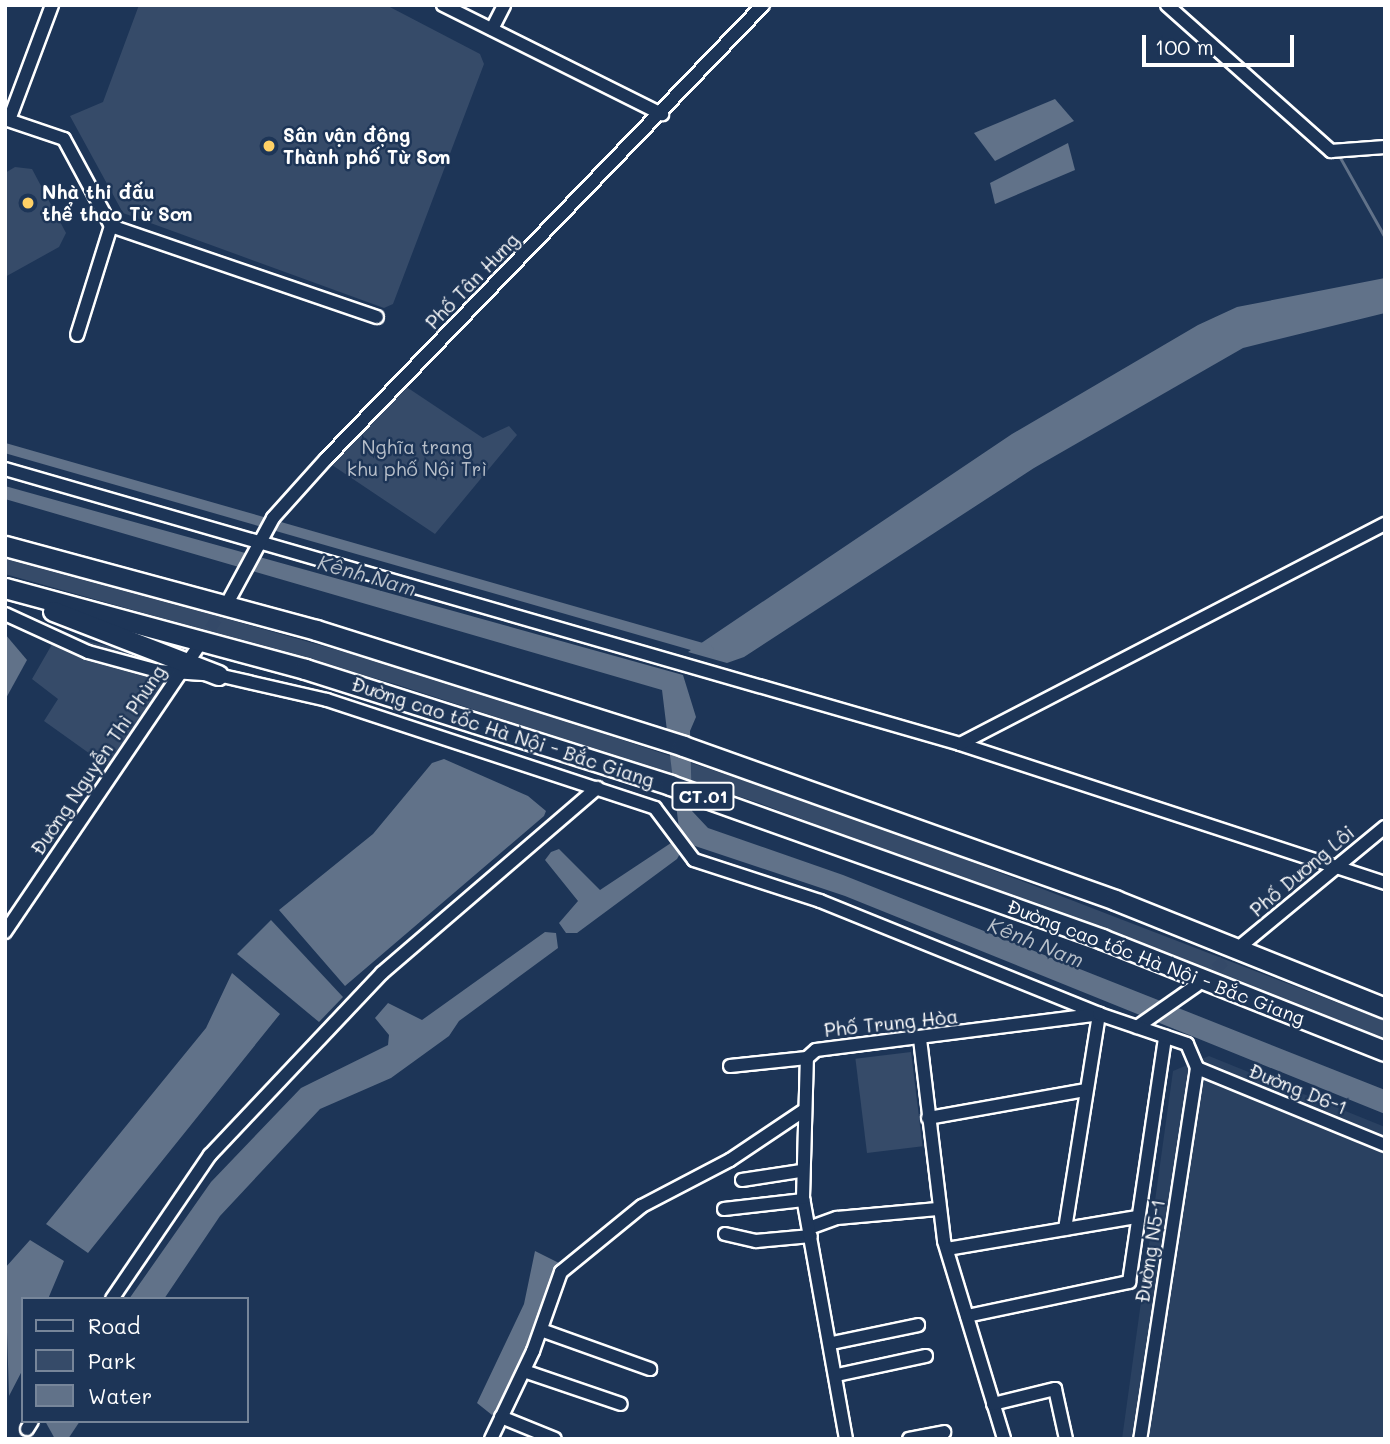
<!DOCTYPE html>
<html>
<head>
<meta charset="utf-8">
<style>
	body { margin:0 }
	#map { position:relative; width:1390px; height:1444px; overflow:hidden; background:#1d3557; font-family:Mali,sans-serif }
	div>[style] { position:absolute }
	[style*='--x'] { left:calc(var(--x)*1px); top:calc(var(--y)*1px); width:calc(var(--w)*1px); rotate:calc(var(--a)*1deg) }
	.built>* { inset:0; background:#2a4161 }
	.green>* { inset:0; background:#364b69; transform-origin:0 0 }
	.water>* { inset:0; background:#617289 }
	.stream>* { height:2.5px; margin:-1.25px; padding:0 1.25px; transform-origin:1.25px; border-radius:1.25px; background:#617289 }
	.canal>* { height:10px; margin:-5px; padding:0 5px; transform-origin:5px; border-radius:5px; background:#617289 }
	.minor-tunnel>* { height:12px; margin-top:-6px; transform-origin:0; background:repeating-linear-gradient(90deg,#344968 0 12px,transparent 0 18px) }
	.roads { filter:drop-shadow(2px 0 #fff) drop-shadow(-2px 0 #fff) drop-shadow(0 2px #fff) drop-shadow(0 -2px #fff) }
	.minor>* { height:12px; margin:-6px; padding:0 6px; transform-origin:6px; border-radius:6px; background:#1d3557 }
	.highway>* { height:19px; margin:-9.5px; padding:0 9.5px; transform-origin:9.5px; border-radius:9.5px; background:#1d3557 }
	.dots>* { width:19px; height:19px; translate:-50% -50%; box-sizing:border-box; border:4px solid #1d3557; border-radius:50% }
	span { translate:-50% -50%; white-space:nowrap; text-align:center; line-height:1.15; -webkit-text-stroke:5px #1d3557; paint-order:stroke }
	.shield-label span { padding:2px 5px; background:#1d3557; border:2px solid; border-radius:5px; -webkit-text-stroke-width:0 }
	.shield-label { font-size:18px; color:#fff; font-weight:700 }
	.poi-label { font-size:19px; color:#fff; font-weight:700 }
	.left { translate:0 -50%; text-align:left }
	.street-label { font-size:19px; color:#fff }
	.park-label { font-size:19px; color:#b9c0ca }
	.water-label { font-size:21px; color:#b8c0ca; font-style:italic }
	.frame { position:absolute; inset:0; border:7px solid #fff; pointer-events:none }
	.legend { position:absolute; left:21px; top:1297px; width:228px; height:126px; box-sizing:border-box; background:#1d3557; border:2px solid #77869a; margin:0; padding:9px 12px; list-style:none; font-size:21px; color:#fff }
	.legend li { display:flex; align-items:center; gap:14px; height:35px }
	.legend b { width:35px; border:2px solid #77869a }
	.scale { position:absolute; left:1142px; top:35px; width:152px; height:32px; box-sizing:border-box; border:4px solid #fff; border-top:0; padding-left:9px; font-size:21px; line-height:24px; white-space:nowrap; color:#fff; -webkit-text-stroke:5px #1d3557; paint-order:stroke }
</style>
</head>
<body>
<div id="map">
	<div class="built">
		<div style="clip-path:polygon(1209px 1056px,1385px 1127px,1385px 1439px,1122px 1439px,1173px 1071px)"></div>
	</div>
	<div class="green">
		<div style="clip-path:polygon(139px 5px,386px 5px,480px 54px,484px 64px,393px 304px,384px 308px,123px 213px,70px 116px,103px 102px)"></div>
		<div style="clip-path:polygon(15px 167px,32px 169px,66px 233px,59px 247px,5px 277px,5px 173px)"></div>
		<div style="clip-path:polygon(405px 386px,483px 438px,509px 426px,517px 435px,435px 534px,332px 465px)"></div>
		<div style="clip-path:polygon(5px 556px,440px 679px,871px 823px,1385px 1021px,1385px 1038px,759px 803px,395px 684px,5px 574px)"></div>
		<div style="clip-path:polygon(58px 634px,177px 663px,107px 766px,44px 721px,58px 699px,32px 679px)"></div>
		<div style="left:911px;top:1052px;width:95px;height:56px;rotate:83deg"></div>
	</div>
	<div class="water">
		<div style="clip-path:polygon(1055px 99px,1074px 121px,995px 161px,974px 133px)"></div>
		<div style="clip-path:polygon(1068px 143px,1075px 170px,995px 204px,990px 183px)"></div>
		<div style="clip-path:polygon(1385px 278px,1385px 313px,1243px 348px,1034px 468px,744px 657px,727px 663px,688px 652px,1012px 434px,1198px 325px,1237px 307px)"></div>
		<div style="clip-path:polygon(5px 486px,683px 675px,696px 717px,690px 731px,692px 811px,708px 828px,843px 875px,1385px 1090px,1385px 1114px,845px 896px,686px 843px,677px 859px,577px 933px,566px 933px,559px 923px,578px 901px,545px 860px,551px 852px,559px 849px,600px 890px,680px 837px,662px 690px,5px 499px)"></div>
		<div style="clip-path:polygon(5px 634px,27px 660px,5px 700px)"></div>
		<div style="clip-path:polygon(444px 759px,528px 796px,546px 811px,544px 816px,345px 986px,279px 910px,373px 834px,432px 763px)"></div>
		<div style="clip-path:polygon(271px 920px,343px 997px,319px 1022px,237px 954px)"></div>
		<div style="clip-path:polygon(545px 932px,556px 933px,558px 948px,459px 1021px,449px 1036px,391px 1078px,320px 1109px,220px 1216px,164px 1299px,129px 1299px,211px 1182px,301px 1088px,388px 1045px,389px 1035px,375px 1018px,388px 1003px,422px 1020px)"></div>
		<div style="clip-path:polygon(232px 973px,280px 1014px,88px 1253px,46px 1224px,206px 1028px)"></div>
		<div style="clip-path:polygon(30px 1240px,64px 1261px,48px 1299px,23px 1299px,23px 1369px,9px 1396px,5px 1268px)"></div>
		<div style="clip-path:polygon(535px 1251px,559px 1263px,500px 1412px,492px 1415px,477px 1403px,524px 1304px)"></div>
		<div style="clip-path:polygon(45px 1421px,80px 1421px,68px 1439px,55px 1439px)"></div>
	</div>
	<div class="stream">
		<div style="--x:1178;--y:5;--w:161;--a:42"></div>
		<div style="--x:1321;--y:134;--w:18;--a:41"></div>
		<div style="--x:1339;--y:155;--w:94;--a:60.7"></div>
	</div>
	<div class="canal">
		<div style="--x:5;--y:448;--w:732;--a:16.01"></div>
	</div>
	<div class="minor-tunnel">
		<div style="--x:200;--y:644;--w:50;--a:-56.3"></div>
		<div style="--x:1202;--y:981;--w:51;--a:-41.8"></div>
	</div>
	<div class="roads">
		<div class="minor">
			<div style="--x:443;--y:5;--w:245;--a:26.5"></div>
			<div style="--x:1167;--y:5;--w:220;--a:41.7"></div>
			<div style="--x:1331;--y:151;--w:54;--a:-4.2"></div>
			<div style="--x:492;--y:29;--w:27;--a:-63"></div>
			<div style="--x:5;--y:119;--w:62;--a:18.7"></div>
			<div style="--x:64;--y:139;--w:99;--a:61.6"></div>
			<div style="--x:111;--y:226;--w:114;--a:107.3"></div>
			<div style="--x:9;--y:120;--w:123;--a:-69.5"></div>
			<div style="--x:111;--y:226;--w:281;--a:18.9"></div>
			<div style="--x:5;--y:469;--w:994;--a:16.06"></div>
			<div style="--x:960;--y:744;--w:447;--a:18.1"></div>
			<div style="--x:230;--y:598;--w:91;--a:-61.7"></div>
			<div style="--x:273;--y:518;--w:79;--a:-48.1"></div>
			<div style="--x:326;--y:459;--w:630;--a:-46.09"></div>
			<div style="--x:5;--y:614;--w:91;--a:24.6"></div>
			<div style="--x:88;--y:652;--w:73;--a:15.2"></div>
			<div style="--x:158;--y:671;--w:60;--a:3.8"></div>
			<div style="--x:218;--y:675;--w:112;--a:12.9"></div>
			<div style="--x:327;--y:700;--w:345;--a:18.2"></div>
			<div style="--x:655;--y:808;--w:65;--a:53.1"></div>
			<div style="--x:694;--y:860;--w:133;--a:18"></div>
			<div style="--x:820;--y:901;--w:301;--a:22"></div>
			<div style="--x:960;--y:744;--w:479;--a:-27.4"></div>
			<div style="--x:5;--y:932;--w:348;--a:-55.9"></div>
			<div style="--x:1243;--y:944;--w:184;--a:-39.5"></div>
			<div style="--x:1137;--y:1027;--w:73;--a:-35"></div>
			<div style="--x:920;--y:1039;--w:203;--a:83.2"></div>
			<div style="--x:944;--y:1241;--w:207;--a:73.1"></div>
			<div style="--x:730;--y:1066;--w:77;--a:-5.9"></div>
			<div style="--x:1197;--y:1068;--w:203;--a:22.3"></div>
			<div style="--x:928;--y:1118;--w:159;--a:-10.1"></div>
			<div style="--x:742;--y:1180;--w:60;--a:-8.7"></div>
			<div style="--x:724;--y:1209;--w:80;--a:-6.5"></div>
			<div style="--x:809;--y:1228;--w:30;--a:-20"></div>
			<div style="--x:837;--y:1218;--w:101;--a:-5.1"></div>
			<div style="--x:1065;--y:1229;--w:218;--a:-81"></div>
			<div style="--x:725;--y:1234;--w:32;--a:13"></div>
			<div style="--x:756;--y:1241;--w:55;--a:-5.2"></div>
			<div style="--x:947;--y:1249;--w:193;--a:-9.6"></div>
			<div style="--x:112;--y:1299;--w:174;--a:-55.8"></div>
			<div style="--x:210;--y:1155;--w:250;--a:-46.6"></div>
			<div style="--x:382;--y:973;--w:284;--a:-40.7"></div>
			<div style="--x:967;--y:1316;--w:166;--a:-11.9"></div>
			<div style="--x:1129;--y:1282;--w:248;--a:-81.6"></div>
			<div style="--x:541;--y:1330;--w:116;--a:19.7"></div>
			<div style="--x:832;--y:1343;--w:88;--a:-11.8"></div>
			<div style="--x:524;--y:1371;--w:102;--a:18.8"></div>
			<div style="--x:837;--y:1375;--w:91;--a:-12.1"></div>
			<div style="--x:993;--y:1404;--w:64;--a:-13.6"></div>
			<div style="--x:1055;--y:1389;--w:51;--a:77.6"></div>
			<div style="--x:501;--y:1417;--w:58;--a:22.2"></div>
			<div style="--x:27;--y:1429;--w:9;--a:-58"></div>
			<div style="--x:491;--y:1439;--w:98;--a:-64.5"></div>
			<div style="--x:533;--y:1351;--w:84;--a:-70.5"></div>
			<div style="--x:561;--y:1272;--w:104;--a:-39.2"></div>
			<div style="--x:642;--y:1206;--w:99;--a:-27.6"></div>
			<div style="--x:730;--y:1160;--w:88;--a:-33.9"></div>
			<div style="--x:846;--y:1439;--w:245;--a:-100.1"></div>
			<div style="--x:803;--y:1198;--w:140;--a:-88.4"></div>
			<div style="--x:807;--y:1058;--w:12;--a:-42"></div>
			<div style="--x:816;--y:1050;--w:285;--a:-7.2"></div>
			<div style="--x:1099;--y:1014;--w:93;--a:18.8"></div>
			<div style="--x:1187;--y:1044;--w:26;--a:67"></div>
			<div style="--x:1197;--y:1068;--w:375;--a:98.7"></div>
			<div style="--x:909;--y:1439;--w:36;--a:-11"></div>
		</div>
		<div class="highway">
			<div style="--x:5;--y:546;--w:322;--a:15.1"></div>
			<div style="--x:316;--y:630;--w:385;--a:17.5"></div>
			<div style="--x:683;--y:746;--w:459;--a:19.6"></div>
			<div style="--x:1115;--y:900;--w:291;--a:21.8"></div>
			<div style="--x:5;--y:588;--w:311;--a:15.1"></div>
			<div style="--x:305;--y:669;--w:383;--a:17.6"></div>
			<div style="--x:670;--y:785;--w:459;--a:19.6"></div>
			<div style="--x:1102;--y:939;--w:304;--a:21.6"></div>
			<div style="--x:53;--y:611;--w:177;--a:21.2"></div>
		</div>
	</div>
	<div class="dots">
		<div style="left:269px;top:146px;background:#ffd166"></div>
		<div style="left:28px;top:203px;background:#ffd166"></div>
	</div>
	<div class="shield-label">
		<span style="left:703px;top:796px">CT.01</span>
	</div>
	<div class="poi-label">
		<span class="left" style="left:283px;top:146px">Sân vận động<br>Thành phố Từ Sơn</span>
		<span class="left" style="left:42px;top:203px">Nhà thi đấu<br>thể thao Từ Sơn</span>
	</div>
	<div class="street-label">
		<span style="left:472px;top:281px;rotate:-46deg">Phố Tân Hưng</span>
		<span style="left:503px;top:732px;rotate:18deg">Đường cao tốc Hà Nội - Bắc Giang</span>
		<span style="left:98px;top:760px;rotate:-56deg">Đường Nguyễn Thì Phùng</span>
		<span style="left:1302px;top:871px;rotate:-40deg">Phố Dương Lôi</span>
		<span style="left:1156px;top:962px;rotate:21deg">Đường cao tốc Hà Nội - Bắc Giang</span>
		<span style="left:891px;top:1023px;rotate:-6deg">Phố Trung Hòa</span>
		<span style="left:1298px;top:1089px;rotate:22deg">Đường D6-1</span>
		<span style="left:1150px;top:1251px;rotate:-81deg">Đường N5-1</span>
	</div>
	<div class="park-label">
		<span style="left:417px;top:458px">Nghĩa trang<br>khu phố Nội Trì</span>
	</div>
	<div class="water-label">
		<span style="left:367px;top:575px;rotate:16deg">Kênh Nam</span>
		<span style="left:1036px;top:942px;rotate:22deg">Kênh Nam</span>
	</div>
	<div class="frame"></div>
	<ul class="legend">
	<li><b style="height:9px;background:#1d3557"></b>Road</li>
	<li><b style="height:19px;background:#364b69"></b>Park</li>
	<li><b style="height:19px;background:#617289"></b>Water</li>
	</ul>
	<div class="scale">100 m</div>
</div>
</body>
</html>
